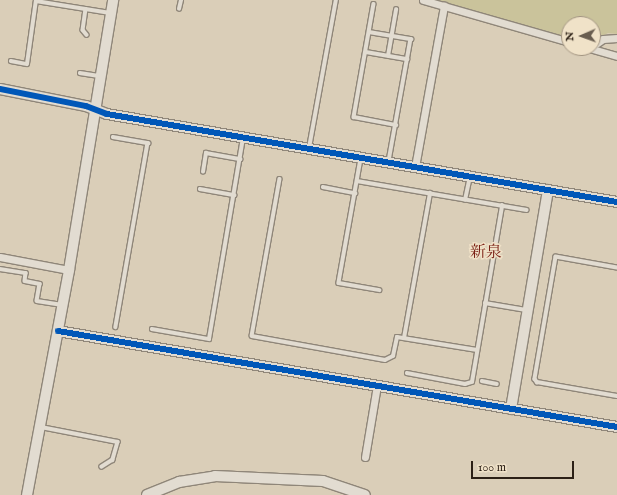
<!DOCTYPE html>
<html>
<head>
<meta charset="utf-8">
<style>
	body { margin:0 }
	#map { position:relative; width:617px; height:495px; overflow:hidden; background:#daceb8; font-family:"IM FELL English","Noto Serif JP",serif }
	div>[style] { position:absolute }
	[style*='--x'] { left:calc(var(--x)*1px); top:calc(var(--y)*1px); width:calc(var(--w)*1px); rotate:calc(var(--a)*1deg) }
	.green>* { inset:0; background:#cac39b }
	.roads { filter:drop-shadow(1px 0 #8f8679) drop-shadow(-1px 0 #8f8679) drop-shadow(0 1px #8f8679) drop-shadow(0 -1px #8f8679) }
	.lane>* { height:3.5px; margin:-1.75px; padding:0 1.75px; transform-origin:1.75px; border-radius:1.75px; background:#e2dcd1 }
	.street>* { height:7px; margin:-3.5px; padding:0 3.5px; transform-origin:3.5px; border-radius:3.5px; background:#e2dcd1 }
	.secondary>* { height:10px; margin:-5px; padding:0 5px; transform-origin:5px; border-radius:5px; background:#e2dcd1 }
	.cycleway>* { height:6px; margin:-3px; padding:0 3px; transform-origin:3px; border-radius:3px; background:#0057b8 }
	span { translate:-50% -50%; white-space:nowrap; text-align:center; line-height:1.15; -webkit-text-stroke:3px #f0e2c8; paint-order:stroke }
	.quarter-label { font-size:16px; color:#7a1f14 }
	.north { position:absolute; left:561px; top:16px; width:40px; height:40px; box-sizing:border-box; background:#f0e2c8; border:1px solid #a29481; border-radius:50%; rotate:268deg; font-size:11px; font-weight:700; line-height:16px; text-align:center; color:#2c2016 }
	.north::after { content:''; display:block; margin:auto; width:14px; height:18px; background:#695d4f; clip-path:polygon(50% 0,100% 100%,50% 72%,0 100%) }
	.scale { position:absolute; left:471px; top:461px; width:103px; height:18px; box-sizing:border-box; border:2px solid #2c2016; border-top:0; padding-left:5px; font-size:12px; line-height:14px; white-space:nowrap; color:#2c2016; -webkit-text-stroke:3px #f0e2c8; paint-order:stroke }
</style>
</head>
<body>
<div id="map">
	<div class="green">
		<div style="clip-path:polygon(436px 0,617px 0,617px 34px,608px 33px,593px 41px,593px 24px,569px 24px,569px 39px)"></div>
	</div>
	<div class="roads">
		<div class="lane">
			<div style="--x:36;--y:1;--w:75;--a:9.2"></div>
			<div style="--x:374;--y:4;--w:115;--a:100"></div>
			<div style="--x:354;--y:117;--w:43;--a:10.8"></div>
			<div style="--x:86;--y:9;--w:21;--a:98"></div>
			<div style="--x:83;--y:30;--w:6;--a:51"></div>
			<div style="--x:179;--y:9;--w:9;--a:-77"></div>
			<div style="--x:369;--y:32;--w:43;--a:9.5"></div>
			<div style="--x:411;--y:39;--w:124;--a:100.2"></div>
			<div style="--x:366;--y:52;--w:42;--a:9.7"></div>
			<div style="--x:388;--y:56;--w:47;--a:-80.1"></div>
			<div style="--x:11;--y:61;--w:16;--a:11"></div>
			<div style="--x:27;--y:64;--w:65;--a:-82"></div>
			<div style="--x:80;--y:73;--w:19;--a:9"></div>
			<div style="--x:113;--y:137;--w:36;--a:10"></div>
			<div style="--x:148;--y:143;--w:187;--a:99.9"></div>
			<div style="--x:309;--y:148;--w:150;--a:-79.7"></div>
			<div style="--x:361;--y:159;--w:126;--a:100.1"></div>
			<div style="--x:339;--y:283;--w:41;--a:9.9"></div>
			<div style="--x:203;--y:172;--w:19;--a:-81"></div>
			<div style="--x:206;--y:153;--w:35;--a:10"></div>
			<div style="--x:280;--y:179;--w:159;--a:100.1"></div>
			<div style="--x:252;--y:336;--w:135;--a:10.2"></div>
			<div style="--x:385;--y:360;--w:9;--a:-27"></div>
			<div style="--x:393;--y:356;--w:19;--a:-78"></div>
			<div style="--x:397;--y:337;--w:81;--a:9.2"></div>
			<div style="--x:357;--y:181;--w:172;--a:9.7"></div>
			<div style="--x:323;--y:187;--w:33;--a:11"></div>
			<div style="--x:200;--y:189;--w:35;--a:10"></div>
			<div style="--x:465;--y:200;--w:24;--a:-78"></div>
			<div style="--x:617;--y:268;--w:62;--a:-169.8"></div>
			<div style="--x:556;--y:257;--w:124;--a:99.8"></div>
			<div style="--x:535;--y:379;--w:4;--a:56"></div>
			<div style="--x:537;--y:382;--w:81;--a:9.9"></div>
			<div style="--x:0;--y:269;--w:26;--a:9"></div>
			<div style="--x:26;--y:273;--w:8;--a:97"></div>
			<div style="--x:25;--y:281;--w:15;--a:11"></div>
			<div style="--x:40;--y:284;--w:17;--a:100"></div>
			<div style="--x:37;--y:301;--w:24;--a:9"></div>
			<div style="--x:485;--y:303;--w:43;--a:9.5"></div>
			<div style="--x:152;--y:329;--w:58;--a:10"></div>
			<div style="--x:209;--y:339;--w:203;--a:-80.4"></div>
			<div style="--x:404;--y:338;--w:147;--a:-79.8"></div>
			<div style="--x:407;--y:373;--w:59;--a:10.7"></div>
			<div style="--x:465;--y:384;--w:7;--a:-16"></div>
			<div style="--x:472;--y:382;--w:179;--a:-80.3"></div>
			<div style="--x:482;--y:381;--w:15;--a:11"></div>
			<div style="--x:41;--y:427;--w:78;--a:11"></div>
			<div style="--x:118;--y:442;--w:19;--a:106"></div>
			<div style="--x:113;--y:460;--w:13;--a:148"></div>
		</div>
		<div class="street">
			<div style="--x:423;--y:0;--w:152;--a:16"></div>
			<div style="--x:593;--y:46;--w:12;--a:-35"></div>
			<div style="--x:603;--y:39;--w:14;--a:-4"></div>
			<div style="--x:589;--y:48;--w:29;--a:16"></div>
			<div style="--x:415;--y:167;--w:164;--a:-79.8"></div>
			<div style="--x:0;--y:257;--w:70;--a:10.7"></div>
			<div style="--x:365;--y:457;--w:73;--a:-80.5"></div>
		</div>
		<div class="secondary">
			<div style="--x:0;--y:89;--w:88;--a:11.2"></div>
			<div style="--x:86;--y:106;--w:22;--a:21"></div>
			<div style="--x:107;--y:114;--w:518;--a:9.79"></div>
			<div style="--x:58;--y:331;--w:567;--a:9.74"></div>
			<div style="--x:511;--y:409;--w:222;--a:-80.4"></div>
			<div style="--x:27;--y:495;--w:229;--a:-79.4"></div>
			<div style="--x:69;--y:270;--w:274;--a:-80.7"></div>
			<div style="--x:147;--y:495;--w:35;--a:-22"></div>
			<div style="--x:179;--y:482;--w:36;--a:-9"></div>
			<div style="--x:215;--y:476;--w:108;--a:2.7"></div>
			<div style="--x:323;--y:481;--w:44;--a:18.4"></div>
		</div>
	</div>
	<div class="cycleway">
		<div style="--x:0;--y:89;--w:88;--a:11.2"></div>
		<div style="--x:86;--y:106;--w:22;--a:21"></div>
		<div style="--x:107;--y:114;--w:518;--a:9.79"></div>
		<div style="--x:58;--y:331;--w:567;--a:9.74"></div>
	</div>
	<div class="quarter-label">
		<span style="left:486px;top:253px">新泉</span>
	</div>
	<div class="north">N</div>
	<div class="scale">100 m</div>
</div>
</body>
</html>
